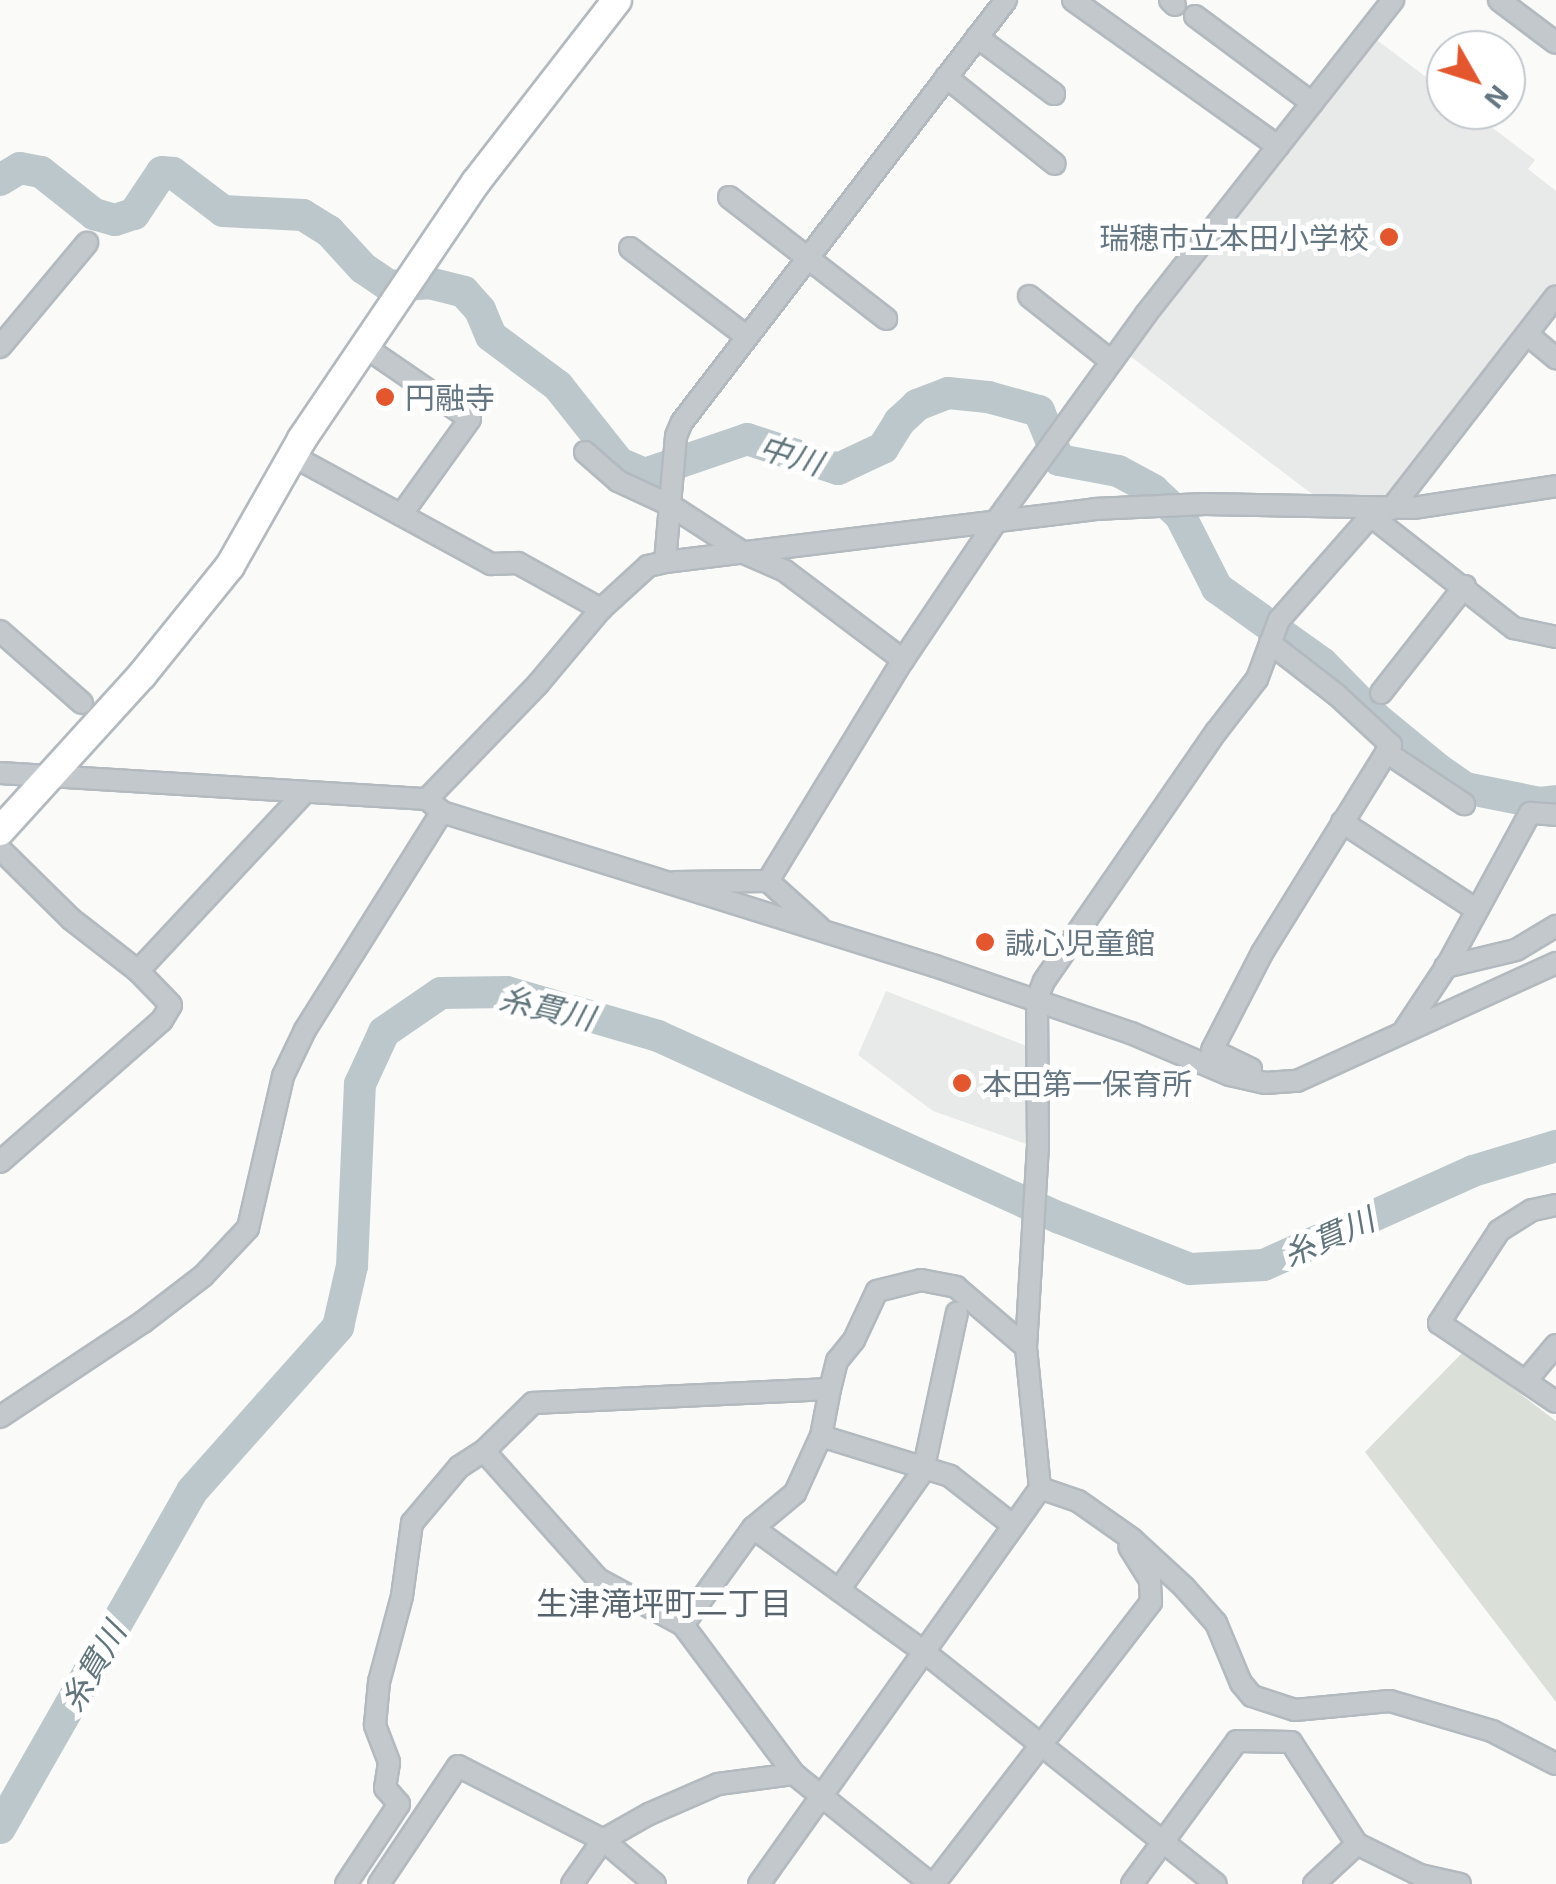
<!DOCTYPE html>
<html>
<head>
<meta charset="utf-8">
<style>
	body { margin:0 }
	#map { position:relative; width:1556px; height:1884px; overflow:hidden; background:#fafaf8; font-family:"Exo 2","Noto Sans JP",sans-serif }
	div>[style] { position:absolute }
	[style*='--x'] { left:calc(var(--x)*1px); top:calc(var(--y)*1px); width:calc(var(--w)*1px); rotate:calc(var(--a)*1deg) }
	.built>* { inset:0; background:#e8e9e9 }
	.green>* { inset:0; background:#dadfd7 }
	.river>* { height:32px; margin:-16px; padding:0 16px; transform-origin:16px; border-radius:16px; background:#bbc7cb }
	.roads { filter:drop-shadow(2px 0 #b3babf) drop-shadow(-2px 0 #b3babf) drop-shadow(0 2px #b3babf) drop-shadow(0 -2px #b3babf) }
	.street>* { height:20px; margin:-10px; padding:0 10px; transform-origin:10px; border-radius:10px; background:#c3c8cc }
	.secondary>* { height:28px; margin:-14px; padding:0 14px; transform-origin:14px; border-radius:14px; background:#fff }
	.dots>* { width:28px; height:28px; translate:-50% -50%; box-sizing:border-box; border:5px solid #fff; border-radius:50% }
	span { translate:-50% -50%; white-space:nowrap; text-align:center; line-height:1.15; -webkit-text-stroke:10px #fff; paint-order:stroke }
	.poi-label { font-size:30px; color:#657683 }
	.right { translate:-100% -50%; text-align:right }
	.left { translate:0 -50%; text-align:left }
	.water-label { font-size:32px; color:#60757c; font-style:italic }
	.neighbourhood-label { font-size:32px; color:#57646e }
	.north { position:absolute; left:1426px; top:30px; width:100px; height:100px; box-sizing:border-box; background:#fff; border:2px solid #c1c8cd; border-radius:50%; rotate:129deg; font-size:28px; font-weight:700; line-height:40px; text-align:center; color:#657683 }
	.north::after { content:''; display:block; margin:auto; width:35px; height:45px; background:#e4572e; clip-path:polygon(50% 0,100% 100%,50% 72%,0 100%) }
</style>
</head>
<body>
<div id="map">
	<div class="built">
		<div style="clip-path:polygon(1373px 37px,1446px 92px,1446px 110px,1469px 110px,1535px 160px,1528px 169px,1556px 191px,1556px 283px,1389px 502px,1316px 497px,1130px 356px)"></div>
		<div style="clip-path:polygon(886px 991px,1029px 1047px,1029px 1145px,933px 1111px,858px 1055px)"></div>
	</div>
	<div class="green">
		<div style="clip-path:polygon(1464px 1351px,1556px 1421px,1556px 1702px,1365px 1452px)"></div>
	</div>
	<div class="river">
		<div style="--x:0;--y:180;--w:23;--a:-31"></div>
		<div style="--x:20;--y:168;--w:21;--a:11"></div>
		<div style="--x:41;--y:172;--w:68;--a:38.4"></div>
		<div style="--x:94;--y:214;--w:22;--a:16"></div>
		<div style="--x:115;--y:220;--w:20;--a:-18"></div>
		<div style="--x:134;--y:214;--w:50;--a:-56.3"></div>
		<div style="--x:162;--y:172;--w:11;--a:5"></div>
		<div style="--x:173;--y:173;--w:63;--a:37.2"></div>
		<div style="--x:223;--y:211;--w:80;--a:2.9"></div>
		<div style="--x:303;--y:215;--w:31;--a:32"></div>
		<div style="--x:329;--y:231;--w:50;--a:47.4"></div>
		<div style="--x:363;--y:268;--w:32;--a:34"></div>
		<div style="--x:390;--y:286;--w:39;--a:-4"></div>
		<div style="--x:429;--y:283;--w:36;--a:14"></div>
		<div style="--x:464;--y:292;--w:24;--a:48"></div>
		<div style="--x:480;--y:310;--w:28;--a:67"></div>
		<div style="--x:491;--y:336;--w:84;--a:36.7"></div>
		<div style="--x:558;--y:386;--w:98;--a:51.6"></div>
		<div style="--x:619;--y:463;--w:28;--a:23"></div>
		<div style="--x:645;--y:474;--w:108;--a:-18.9"></div>
		<div style="--x:747;--y:439;--w:96;--a:18.2"></div>
		<div style="--x:838;--y:469;--w:50;--a:-25"></div>
		<div style="--x:883;--y:448;--w:31;--a:-58"></div>
		<div style="--x:899;--y:422;--w:25;--a:-43"></div>
		<div style="--x:917;--y:405;--w:33;--a:-21"></div>
		<div style="--x:948;--y:393;--w:40;--a:5.7"></div>
		<div style="--x:988;--y:397;--w:53;--a:15.4"></div>
		<div style="--x:1039;--y:411;--w:53;--a:67.8"></div>
		<div style="--x:1059;--y:460;--w:60;--a:10.6"></div>
		<div style="--x:1118;--y:471;--w:40;--a:28"></div>
		<div style="--x:1153;--y:490;--w:37;--a:43"></div>
		<div style="--x:1180;--y:515;--w:82;--a:63.1"></div>
		<div style="--x:1217;--y:588;--w:129;--a:35.5"></div>
		<div style="--x:1322;--y:663;--w:77;--a:45.5"></div>
		<div style="--x:1376;--y:718;--w:80;--a:39.4"></div>
		<div style="--x:1438;--y:769;--w:33;--a:35"></div>
		<div style="--x:1465;--y:788;--w:76;--a:11.3"></div>
		<div style="--x:1540;--y:803;--w:16;--a:-7"></div>
		<div style="--x:0;--y:1828;--w:388;--a:-60.3"></div>
		<div style="--x:192;--y:1491;--w:220;--a:-48.3"></div>
		<div style="--x:338;--y:1327;--w:63;--a:-77.1"></div>
		<div style="--x:352;--y:1266;--w:182;--a:-87.5"></div>
		<div style="--x:360;--y:1084;--w:57;--a:-65.2"></div>
		<div style="--x:384;--y:1032;--w:69;--a:-34.4"></div>
		<div style="--x:441;--y:993;--w:66;--a:-0.9"></div>
		<div style="--x:507;--y:992;--w:157;--a:16.2"></div>
		<div style="--x:658;--y:1036;--w:441;--a:24.4"></div>
		<div style="--x:1060;--y:1218;--w:140;--a:21.4"></div>
		<div style="--x:1190;--y:1269;--w:74;--a:-3.1"></div>
		<div style="--x:1264;--y:1265;--w:229;--a:-24.2"></div>
		<div style="--x:1473;--y:1171;--w:87;--a:-16.8"></div>
	</div>
	<div class="roads">
		<div class="street">
			<div style="--x:1073;--y:0;--w:252;--a:35.5"></div>
			<div style="--x:1170;--y:0;--w:7;--a:45"></div>
			<div style="--x:1499;--y:0;--w:71;--a:37"></div>
			<div style="--x:1195;--y:16;--w:146;--a:36.6"></div>
			<div style="--x:977;--y:37;--w:96;--a:36.5"></div>
			<div style="--x:946;--y:77;--w:139;--a:38.6"></div>
			<div style="--x:729;--y:197;--w:199;--a:37.8"></div>
			<div style="--x:630;--y:248;--w:146;--a:37.2"></div>
			<div style="--x:1029;--y:296;--w:105;--a:38.4"></div>
			<div style="--x:1527;--y:334;--w:38;--a:40"></div>
			<div style="--x:0;--y:347;--w:136;--a:-50.1"></div>
			<div style="--x:365;--y:347;--w:127;--a:34.4"></div>
			<div style="--x:470;--y:419;--w:118;--a:125.7"></div>
			<div style="--x:585;--y:452;--w:44;--a:41.3"></div>
			<div style="--x:618;--y:481;--w:57;--a:24.8"></div>
			<div style="--x:670;--y:505;--w:86;--a:33.1"></div>
			<div style="--x:742;--y:552;--w:47;--a:23.8"></div>
			<div style="--x:785;--y:571;--w:148;--a:37"></div>
			<div style="--x:293;--y:456;--w:226;--a:28.6"></div>
			<div style="--x:491;--y:564;--w:27;--a:-2"></div>
			<div style="--x:518;--y:563;--w:95;--a:29"></div>
			<div style="--x:1391;--y:509;--w:269;--a:-52.2"></div>
			<div style="--x:1371;--y:516;--w:182;--a:38.1"></div>
			<div style="--x:1514;--y:628;--w:43;--a:12.1"></div>
			<div style="--x:665;--y:562;--w:126;--a:-85"></div>
			<div style="--x:676;--y:436;--w:15;--a:-67"></div>
			<div style="--x:682;--y:422;--w:532;--a:-52.48"></div>
			<div style="--x:0;--y:631;--w:109;--a:41.3"></div>
			<div style="--x:1381;--y:693;--w:136;--a:-51.9"></div>
			<div style="--x:1386;--y:752;--w:94;--a:33.7"></div>
			<div style="--x:0;--y:773;--w:428;--a:3.5"></div>
			<div style="--x:427;--y:799;--w:20;--a:41"></div>
			<div style="--x:442;--y:812;--w:516;--a:17.35"></div>
			<div style="--x:935;--y:966;--w:207;--a:18.9"></div>
			<div style="--x:1131;--y:1033;--w:108;--a:23"></div>
			<div style="--x:1230;--y:1075;--w:36;--a:13"></div>
			<div style="--x:1265;--y:1083;--w:32;--a:-4"></div>
			<div style="--x:1297;--y:1081;--w:285;--a:-24.5"></div>
			<div style="--x:427;--y:799;--w:160;--a:-46"></div>
			<div style="--x:538;--y:684;--w:98;--a:-50"></div>
			<div style="--x:601;--y:609;--w:64;--a:-42.5"></div>
			<div style="--x:648;--y:566;--w:17;--a:-13"></div>
			<div style="--x:665;--y:562;--w:432;--a:-7"></div>
			<div style="--x:1094;--y:509;--w:111;--a:-2.6"></div>
			<div style="--x:1205;--y:504;--w:208;--a:1.1"></div>
			<div style="--x:1413;--y:508;--w:145;--a:-8.7"></div>
			<div style="--x:1342;--y:822;--w:158;--a:33.1"></div>
			<div style="--x:0;--y:849;--w:100;--a:44.6"></div>
			<div style="--x:71;--y:919;--w:85;--a:37.8"></div>
			<div style="--x:675;--y:882;--w:93;--a:-0.6"></div>
			<div style="--x:820;--y:928;--w:70;--a:-137.9"></div>
			<div style="--x:768;--y:881;--w:259;--a:-58.6"></div>
			<div style="--x:903;--y:660;--w:169;--a:-56.1"></div>
			<div style="--x:997;--y:520;--w:254;--a:-54.1"></div>
			<div style="--x:1146;--y:314;--w:400;--a:-51.8"></div>
			<div style="--x:1445;--y:967;--w:73;--a:-13.5"></div>
			<div style="--x:1516;--y:950;--w:47;--a:-31"></div>
			<div style="--x:1405;--y:1029;--w:78;--a:-56.5"></div>
			<div style="--x:1448;--y:964;--w:172;--a:-61.5"></div>
			<div style="--x:1530;--y:813;--w:26;--a:4"></div>
			<div style="--x:1249;--y:1079;--w:10;--a:-79"></div>
			<div style="--x:1251;--y:1069;--w:43;--a:-154"></div>
			<div style="--x:1212;--y:1050;--w:109;--a:-62.7"></div>
			<div style="--x:1262;--y:953;--w:245;--a:-58.2"></div>
			<div style="--x:1391;--y:745;--w:74;--a:-137.2"></div>
			<div style="--x:1337;--y:695;--w:85;--a:-142.2"></div>
			<div style="--x:0;--y:1162;--w:215;--a:-41.2"></div>
			<div style="--x:162;--y:1020;--w:17;--a:-59"></div>
			<div style="--x:171;--y:1005;--w:47;--a:-134.1"></div>
			<div style="--x:138;--y:971;--w:242;--a:-47"></div>
			<div style="--x:1556;--y:1205;--w:25;--a:168"></div>
			<div style="--x:1532;--y:1210;--w:39;--a:148"></div>
			<div style="--x:1499;--y:1231;--w:110;--a:123.1"></div>
			<div style="--x:1439;--y:1323;--w:141;--a:34"></div>
			<div style="--x:1526;--y:1381;--w:47;--a:-50.2"></div>
			<div style="--x:830;--y:1389;--w:48;--a:100.8"></div>
			<div style="--x:821;--y:1436;--w:135;--a:17.2"></div>
			<div style="--x:950;--y:1476;--w:81;--a:38"></div>
			<div style="--x:0;--y:1417;--w:172;--a:-33.6"></div>
			<div style="--x:143;--y:1322;--w:76;--a:-37.5"></div>
			<div style="--x:203;--y:1276;--w:66;--a:-46.8"></div>
			<div style="--x:248;--y:1228;--w:156;--a:-77"></div>
			<div style="--x:283;--y:1076;--w:51;--a:-64.4"></div>
			<div style="--x:305;--y:1030;--w:257;--a:-57.9"></div>
			<div style="--x:484;--y:1451;--w:171;--a:48.3"></div>
			<div style="--x:598;--y:1579;--w:97;--a:28.4"></div>
			<div style="--x:683;--y:1625;--w:186;--a:53.3"></div>
			<div style="--x:794;--y:1774;--w:176;--a:38.8"></div>
			<div style="--x:1040;--y:1488;--w:40;--a:18.9"></div>
			<div style="--x:1078;--y:1501;--w:66;--a:35.1"></div>
			<div style="--x:1132;--y:1539;--w:71;--a:42.7"></div>
			<div style="--x:1184;--y:1587;--w:48;--a:48.4"></div>
			<div style="--x:1216;--y:1623;--w:65;--a:67.4"></div>
			<div style="--x:1241;--y:1683;--w:17;--a:50"></div>
			<div style="--x:1252;--y:1696;--w:45;--a:18"></div>
			<div style="--x:1295;--y:1710;--w:95;--a:-5.4"></div>
			<div style="--x:1390;--y:1701;--w:106;--a:16.4"></div>
			<div style="--x:1492;--y:1731;--w:72;--a:27.3"></div>
			<div style="--x:753;--y:1528;--w:55;--a:-39.8"></div>
			<div style="--x:795;--y:1493;--w:63;--a:-65.5"></div>
			<div style="--x:839;--y:1590;--w:146;--a:-54.8"></div>
			<div style="--x:923;--y:1471;--w:162;--a:-77.9"></div>
			<div style="--x:683;--y:1625;--w:120;--a:-54.2"></div>
			<div style="--x:753;--y:1528;--w:210;--a:35.9"></div>
			<div style="--x:923;--y:1651;--w:374;--a:38.5"></div>
			<div style="--x:399;--y:1804;--w:21;--a:-131"></div>
			<div style="--x:385;--y:1788;--w:26;--a:-81"></div>
			<div style="--x:389;--y:1762;--w:40;--a:-111"></div>
			<div style="--x:375;--y:1725;--w:43;--a:-84.7"></div>
			<div style="--x:379;--y:1682;--w:89;--a:-75"></div>
			<div style="--x:402;--y:1596;--w:74;--a:-82.2"></div>
			<div style="--x:412;--y:1523;--w:73;--a:-50"></div>
			<div style="--x:459;--y:1467;--w:30;--a:-33"></div>
			<div style="--x:484;--y:1451;--w:69;--a:-44.4"></div>
			<div style="--x:533;--y:1403;--w:297;--a:-2.7"></div>
			<div style="--x:830;--y:1389;--w:29;--a:-76"></div>
			<div style="--x:837;--y:1361;--w:27;--a:-51"></div>
			<div style="--x:854;--y:1340;--w:54;--a:-64.9"></div>
			<div style="--x:877;--y:1291;--w:45;--a:-14"></div>
			<div style="--x:921;--y:1280;--w:36;--a:11"></div>
			<div style="--x:956;--y:1287;--w:92;--a:40.6"></div>
			<div style="--x:346;--y:1884;--w:96;--a:-56.5"></div>
			<div style="--x:379;--y:1884;--w:142;--a:-56.2"></div>
			<div style="--x:458;--y:1766;--w:163;--a:27"></div>
			<div style="--x:603;--y:1840;--w:68;--a:40.2"></div>
			<div style="--x:572;--y:1884;--w:54;--a:-54.8"></div>
			<div style="--x:603;--y:1840;--w:53;--a:-29.5"></div>
			<div style="--x:649;--y:1814;--w:75;--a:-23.5"></div>
			<div style="--x:718;--y:1784;--w:77;--a:-7.5"></div>
			<div style="--x:759;--y:1884;--w:486;--a:-54.6"></div>
			<div style="--x:1040;--y:1488;--w:142;--a:-95.7"></div>
			<div style="--x:1026;--y:1347;--w:200;--a:-86.6"></div>
			<div style="--x:1038;--y:1147;--w:148;--a:-90.4"></div>
			<div style="--x:1037;--y:999;--w:19;--a:-69"></div>
			<div style="--x:1044;--y:981;--w:303;--a:-55.4"></div>
			<div style="--x:1216;--y:732;--w:67;--a:-52.3"></div>
			<div style="--x:1257;--y:679;--w:63;--a:-69.6"></div>
			<div style="--x:1279;--y:620;--w:148;--a:-48.6"></div>
			<div style="--x:934;--y:1884;--w:356;--a:-52.4"></div>
			<div style="--x:1151;--y:1602;--w:22;--a:-93"></div>
			<div style="--x:1150;--y:1580;--w:39;--a:-122"></div>
			<div style="--x:1132;--y:1884;--w:177;--a:-53.7"></div>
			<div style="--x:1237;--y:1741;--w:54;--a:1.1"></div>
			<div style="--x:1291;--y:1742;--w:121;--a:57.1"></div>
			<div style="--x:1357;--y:1844;--w:70;--a:26.2"></div>
			<div style="--x:1420;--y:1875;--w:41;--a:12.7"></div>
			<div style="--x:1314;--y:1884;--w:59;--a:-42.9"></div>
		</div>
		<div class="secondary">
			<div style="--x:0;--y:831;--w:211;--a:-47.7"></div>
			<div style="--x:142;--y:675;--w:140;--a:-51.1"></div>
			<div style="--x:230;--y:566;--w:146;--a:-60.4"></div>
			<div style="--x:302;--y:439;--w:310;--a:-55.9"></div>
			<div style="--x:476;--y:182;--w:230;--a:-52.2"></div>
		</div>
	</div>
	<div class="dots">
		<div style="left:1389px;top:237px;background:#e4572e"></div>
		<div style="left:385px;top:397px;background:#e4572e"></div>
		<div style="left:985px;top:942px;background:#e4572e"></div>
		<div style="left:962px;top:1083px;background:#e4572e"></div>
	</div>
	<div class="poi-label">
		<span class="right" style="left:1369px;top:237px">瑞穂市立本田小学校</span>
		<span class="left" style="left:405px;top:397px">円融寺</span>
		<span class="left" style="left:1005px;top:942px">誠心児童館</span>
		<span class="left" style="left:982px;top:1083px">本田第一保育所</span>
	</div>
	<div class="water-label">
		<span style="left:791px;top:454px;rotate:17deg">中川</span>
		<span style="left:547px;top:1007px;rotate:13deg">糸貫川</span>
		<span style="left:1328px;top:1236px;rotate:-24deg">糸貫川</span>
		<span style="left:92px;top:1666px;rotate:-60deg">糸貫川</span>
	</div>
	<div class="neighbourhood-label">
		<span style="left:664px;top:1602px">生津滝坪町二丁目</span>
	</div>
	<div class="north">N</div>
</div>
</body>
</html>
